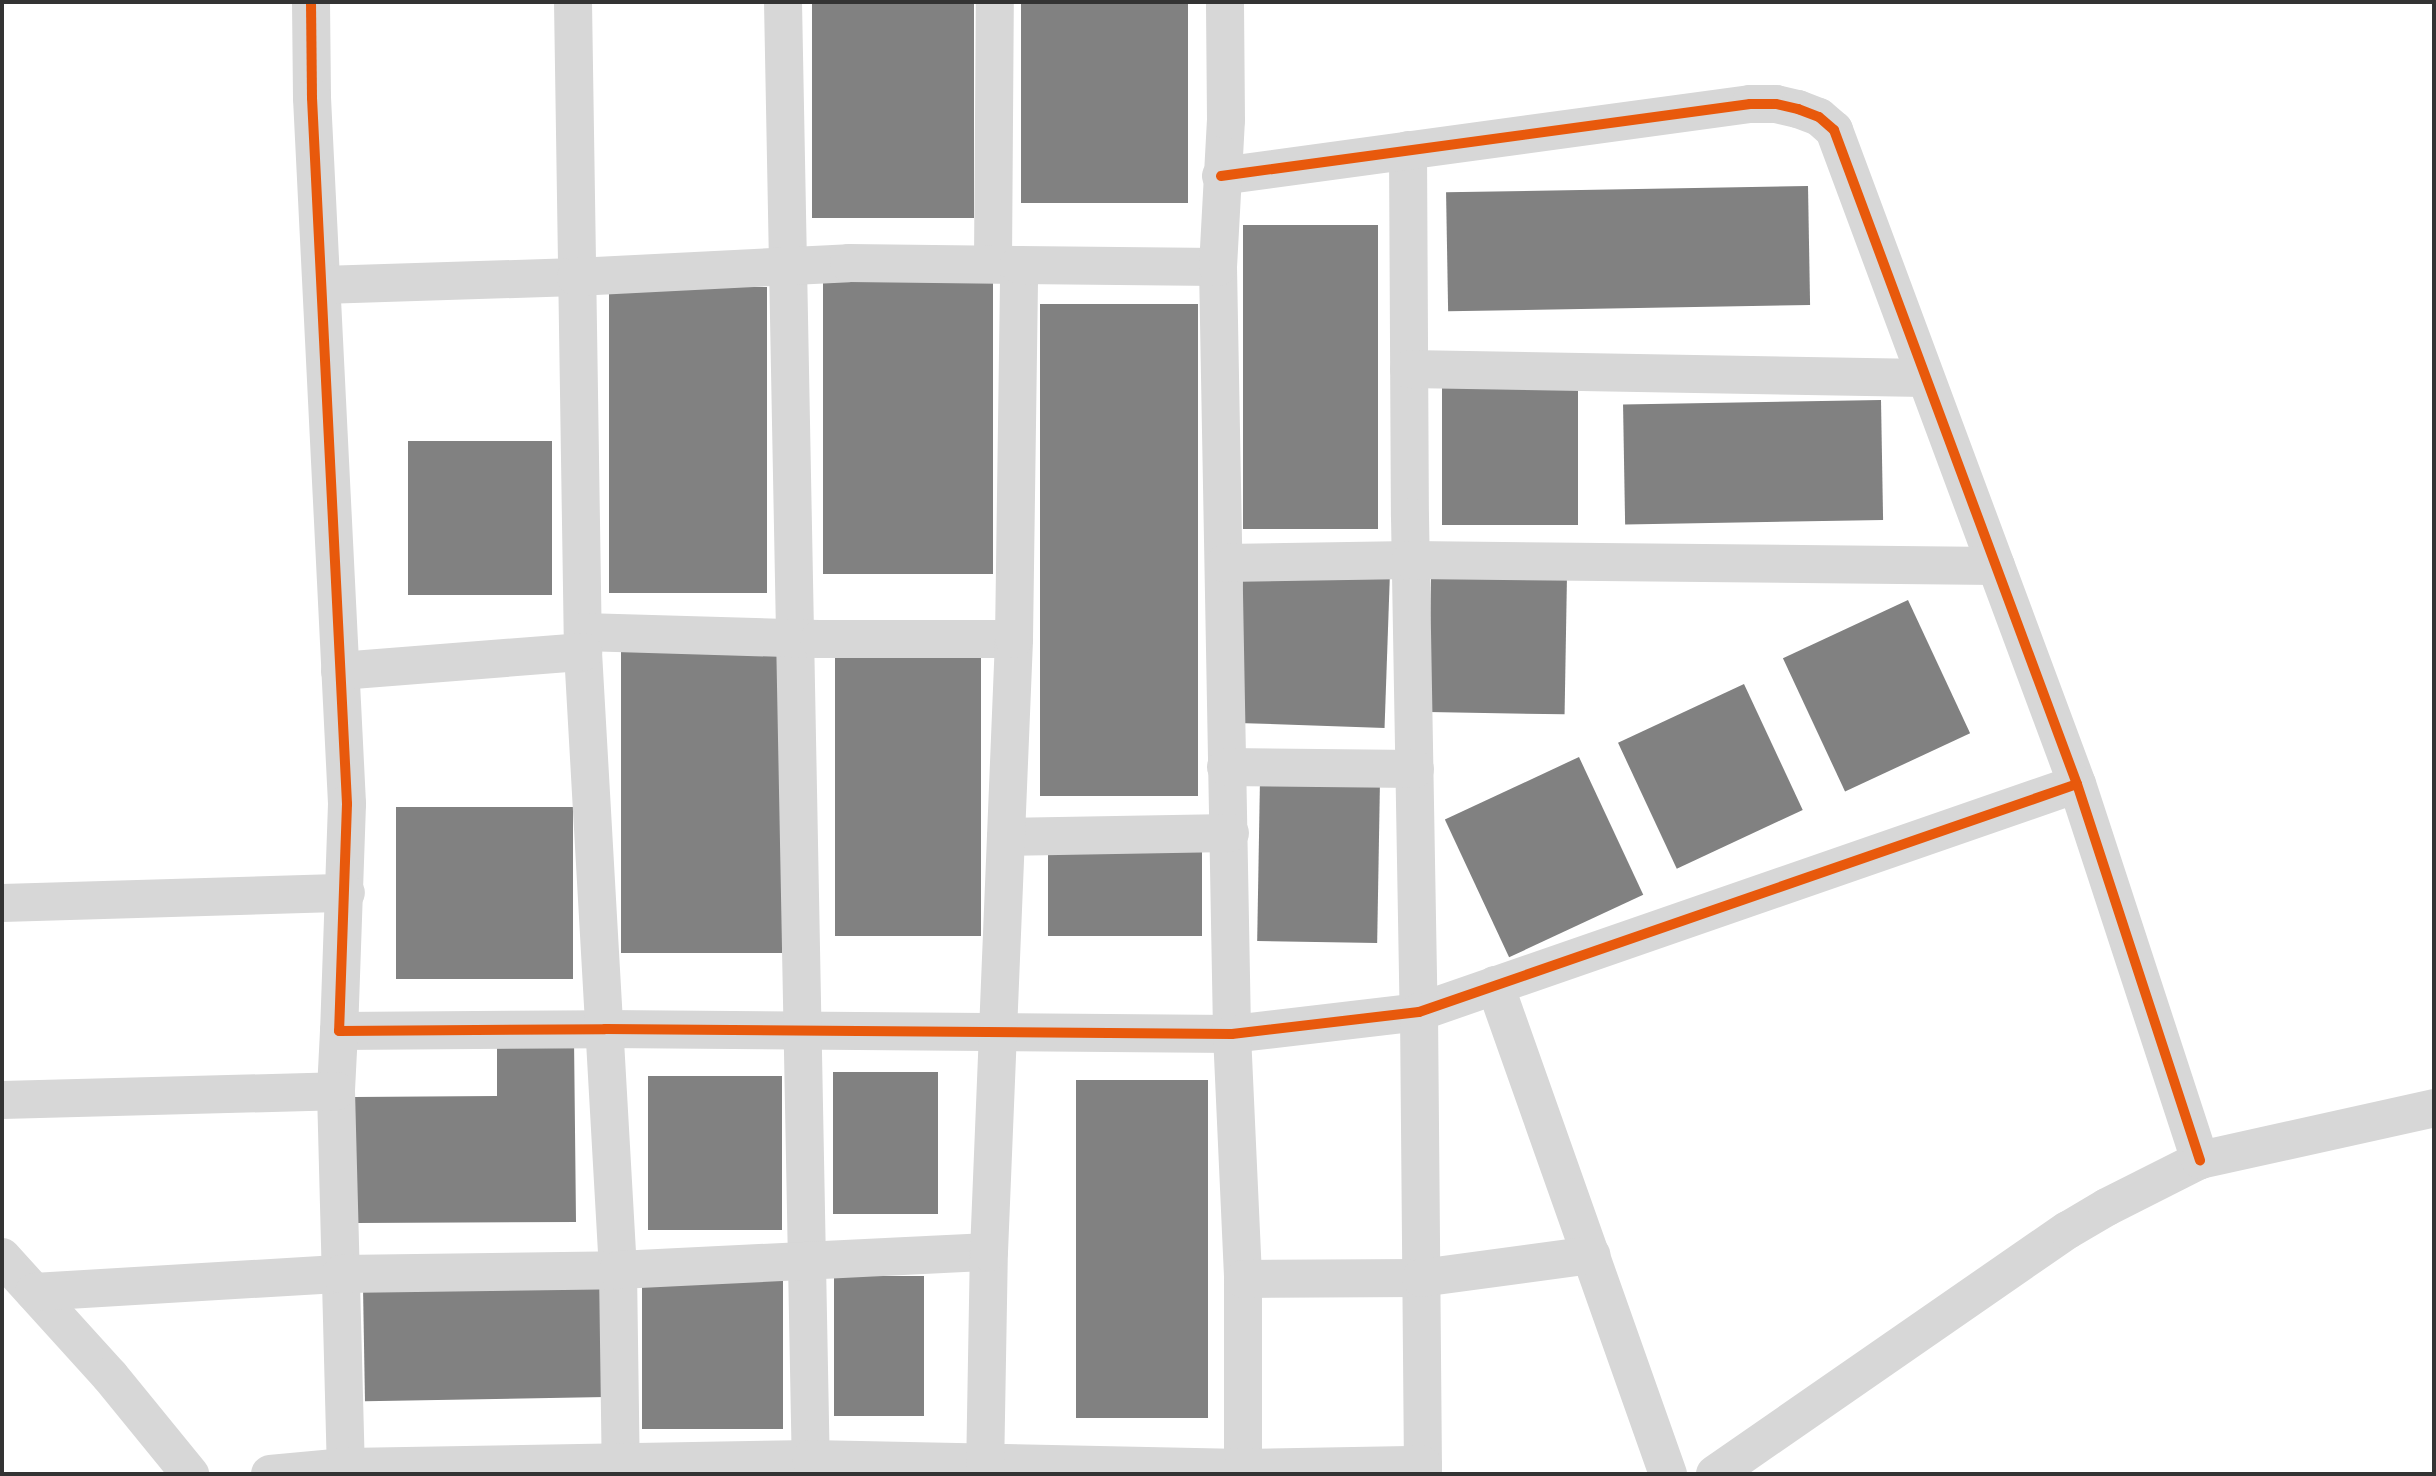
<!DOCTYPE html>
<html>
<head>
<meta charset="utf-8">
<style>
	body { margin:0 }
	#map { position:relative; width:2436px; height:1476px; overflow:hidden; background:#fff; font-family:"DM Sans",sans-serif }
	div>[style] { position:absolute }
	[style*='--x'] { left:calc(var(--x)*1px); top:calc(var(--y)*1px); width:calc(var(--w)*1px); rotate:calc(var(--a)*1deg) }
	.building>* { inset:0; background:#818181; transform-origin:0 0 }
	.minor>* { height:38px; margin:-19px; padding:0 19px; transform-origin:19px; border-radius:19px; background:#d7d7d7 }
	.cycleway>* { height:10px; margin:-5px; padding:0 5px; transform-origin:5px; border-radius:5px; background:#e8590c }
	span { translate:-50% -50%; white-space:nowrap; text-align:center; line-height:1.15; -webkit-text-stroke:7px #fff; paint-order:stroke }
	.frame { position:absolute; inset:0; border:4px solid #333; pointer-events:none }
</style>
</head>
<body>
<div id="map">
	<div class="building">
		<div style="left:812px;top:2px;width:162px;height:216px"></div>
		<div style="left:1021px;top:2px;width:167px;height:201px"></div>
		<div style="left:1808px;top:186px;width:119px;height:362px;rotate:89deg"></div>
		<div style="left:1243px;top:225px;width:135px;height:304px"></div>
		<div style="left:823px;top:270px;width:170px;height:304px"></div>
		<div style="left:767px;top:287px;width:306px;height:158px;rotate:90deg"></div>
		<div style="left:1198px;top:304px;width:492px;height:158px;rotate:90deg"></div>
		<div style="left:1442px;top:387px;width:136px;height:138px"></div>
		<div style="left:1881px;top:400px;width:120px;height:258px;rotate:89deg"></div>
		<div style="left:408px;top:441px;width:144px;height:154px"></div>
		<div style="left:1243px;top:569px;width:147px;height:154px;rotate:2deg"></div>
		<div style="left:1431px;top:574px;width:136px;height:138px;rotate:1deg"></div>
		<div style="left:1908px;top:600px;width:147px;height:138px;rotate:65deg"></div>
		<div style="left:621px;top:645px;width:161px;height:308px"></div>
		<div style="left:981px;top:645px;width:291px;height:146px;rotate:90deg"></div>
		<div style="left:1744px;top:684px;width:139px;height:139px;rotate:65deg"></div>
		<div style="left:1579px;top:757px;width:152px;height:148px;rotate:65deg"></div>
		<div style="left:1260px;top:779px;width:120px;height:162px;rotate:1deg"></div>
		<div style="left:396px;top:807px;width:177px;height:172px"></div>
		<div style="left:1202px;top:846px;width:90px;height:154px;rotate:90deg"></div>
		<div style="clip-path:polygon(497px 1038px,574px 1038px,576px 1222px,355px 1223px,354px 1097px,497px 1096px)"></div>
		<div style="left:938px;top:1072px;width:142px;height:105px;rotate:90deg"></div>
		<div style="left:782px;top:1076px;width:154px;height:134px;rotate:90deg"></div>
		<div style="left:1208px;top:1080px;width:338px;height:132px;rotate:90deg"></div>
		<div style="left:924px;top:1276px;width:140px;height:90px;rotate:90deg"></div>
		<div style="left:783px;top:1277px;width:152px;height:141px;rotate:90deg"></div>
		<div style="left:604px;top:1285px;width:112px;height:241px;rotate:89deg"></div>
	</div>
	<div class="minor">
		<div style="--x:311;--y:2;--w:96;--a:89.4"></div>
		<div style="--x:312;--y:98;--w:707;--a:87.16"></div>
		<div style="--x:347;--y:804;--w:227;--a:92"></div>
		<div style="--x:339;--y:1031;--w:266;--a:-0.4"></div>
		<div style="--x:605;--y:1029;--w:627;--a:0.46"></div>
		<div style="--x:1232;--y:1034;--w:188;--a:-6.7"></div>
		<div style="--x:1419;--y:1012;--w:696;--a:-19.11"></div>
		<div style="--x:573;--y:2;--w:650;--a:89.12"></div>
		<div style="--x:583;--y:652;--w:619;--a:86.76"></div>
		<div style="--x:618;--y:1270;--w:204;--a:89.2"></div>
		<div style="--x:783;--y:2;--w:1472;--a:88.91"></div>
		<div style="--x:1408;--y:150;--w:367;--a:89.7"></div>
		<div style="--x:1410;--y:517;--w:495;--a:89"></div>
		<div style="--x:1419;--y:1012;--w:462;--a:89.5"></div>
		<div style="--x:1221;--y:176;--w:534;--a:-7.75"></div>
		<div style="--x:1750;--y:104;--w:26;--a:0"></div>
		<div style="--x:1776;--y:104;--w:23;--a:13"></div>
		<div style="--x:1798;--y:109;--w:22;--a:21"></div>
		<div style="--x:1819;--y:117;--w:20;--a:41"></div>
		<div style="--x:1834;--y:130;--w:698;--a:69.62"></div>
		<div style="--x:2077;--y:784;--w:396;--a:71.9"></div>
		<div style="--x:993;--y:263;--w:261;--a:-89.6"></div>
		<div style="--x:1218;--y:267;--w:767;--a:88.95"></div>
		<div style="--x:1232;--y:1034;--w:245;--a:87.4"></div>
		<div style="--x:1243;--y:1279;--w:195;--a:90"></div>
		<div style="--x:322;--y:285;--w:254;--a:-1.8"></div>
		<div style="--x:576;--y:277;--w:273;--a:-2.9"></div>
		<div style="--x:849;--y:263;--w:170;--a:0.7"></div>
		<div style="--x:1409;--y:369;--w:516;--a:1"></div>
		<div style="--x:1225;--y:563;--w:186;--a:-0.9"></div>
		<div style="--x:1411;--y:560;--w:585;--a:0.59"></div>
		<div style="--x:583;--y:632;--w:236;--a:1.7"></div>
		<div style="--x:819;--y:639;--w:195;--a:0"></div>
		<div style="--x:340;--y:671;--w:244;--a:-4.5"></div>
		<div style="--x:1226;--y:767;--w:189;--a:0.6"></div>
		<div style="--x:1006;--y:837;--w:224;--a:-1"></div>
		<div style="--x:2;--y:903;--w:344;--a:-1.7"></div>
		<div style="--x:1495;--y:985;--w:519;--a:70.52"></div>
		<div style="--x:339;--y:1031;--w:60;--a:92.9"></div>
		<div style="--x:336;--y:1091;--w:376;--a:88.5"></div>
		<div style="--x:2;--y:1100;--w:334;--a:-1.5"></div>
		<div style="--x:2;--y:1257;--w:161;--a:47.8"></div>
		<div style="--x:110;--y:1376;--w:127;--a:50.8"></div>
		<div style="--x:1243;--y:1279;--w:178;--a:-0.3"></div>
		<div style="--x:1421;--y:1278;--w:172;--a:-7.7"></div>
		<div style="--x:34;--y:1292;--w:308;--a:-3.4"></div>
		<div style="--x:341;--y:1274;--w:277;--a:-0.8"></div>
		<div style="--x:618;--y:1270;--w:371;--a:-2.8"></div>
		<div style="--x:270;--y:1474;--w:76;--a:-5.3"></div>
		<div style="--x:346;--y:1467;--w:465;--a:-1"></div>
		<div style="--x:811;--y:1459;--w:432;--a:1.2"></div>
		<div style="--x:1243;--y:1468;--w:180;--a:-1"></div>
		<div style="--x:985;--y:1474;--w:222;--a:-89"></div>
		<div style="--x:989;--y:1252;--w:614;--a:-87.66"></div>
		<div style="--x:1014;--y:639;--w:374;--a:-89.2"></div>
		<div style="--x:1019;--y:265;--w:199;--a:0.6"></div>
		<div style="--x:1218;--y:267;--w:147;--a:-86.9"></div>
		<div style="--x:1226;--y:120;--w:118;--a:-90.5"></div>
		<div style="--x:1715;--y:1474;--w:429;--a:-34.7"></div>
		<div style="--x:2068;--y:1230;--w:45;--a:-30.5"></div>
		<div style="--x:2107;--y:1207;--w:104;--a:-26.8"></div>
		<div style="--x:2200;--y:1160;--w:240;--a:-12.5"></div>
	</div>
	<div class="cycleway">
		<div style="--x:311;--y:2;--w:96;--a:89.4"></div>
		<div style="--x:312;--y:98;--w:707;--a:87.16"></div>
		<div style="--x:347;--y:804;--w:227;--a:92"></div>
		<div style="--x:339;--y:1031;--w:266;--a:-0.4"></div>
		<div style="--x:605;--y:1029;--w:627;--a:0.46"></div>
		<div style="--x:1232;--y:1034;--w:188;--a:-6.7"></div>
		<div style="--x:1419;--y:1012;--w:696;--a:-19.11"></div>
		<div style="--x:1221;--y:176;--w:534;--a:-7.75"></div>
		<div style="--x:1750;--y:104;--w:26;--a:0"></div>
		<div style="--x:1776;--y:104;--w:23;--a:13"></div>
		<div style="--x:1798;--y:109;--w:22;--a:21"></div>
		<div style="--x:1819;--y:117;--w:20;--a:41"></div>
		<div style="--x:1834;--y:130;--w:698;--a:69.62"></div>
		<div style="--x:2077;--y:784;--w:396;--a:71.9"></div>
	</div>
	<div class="frame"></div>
</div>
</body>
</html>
